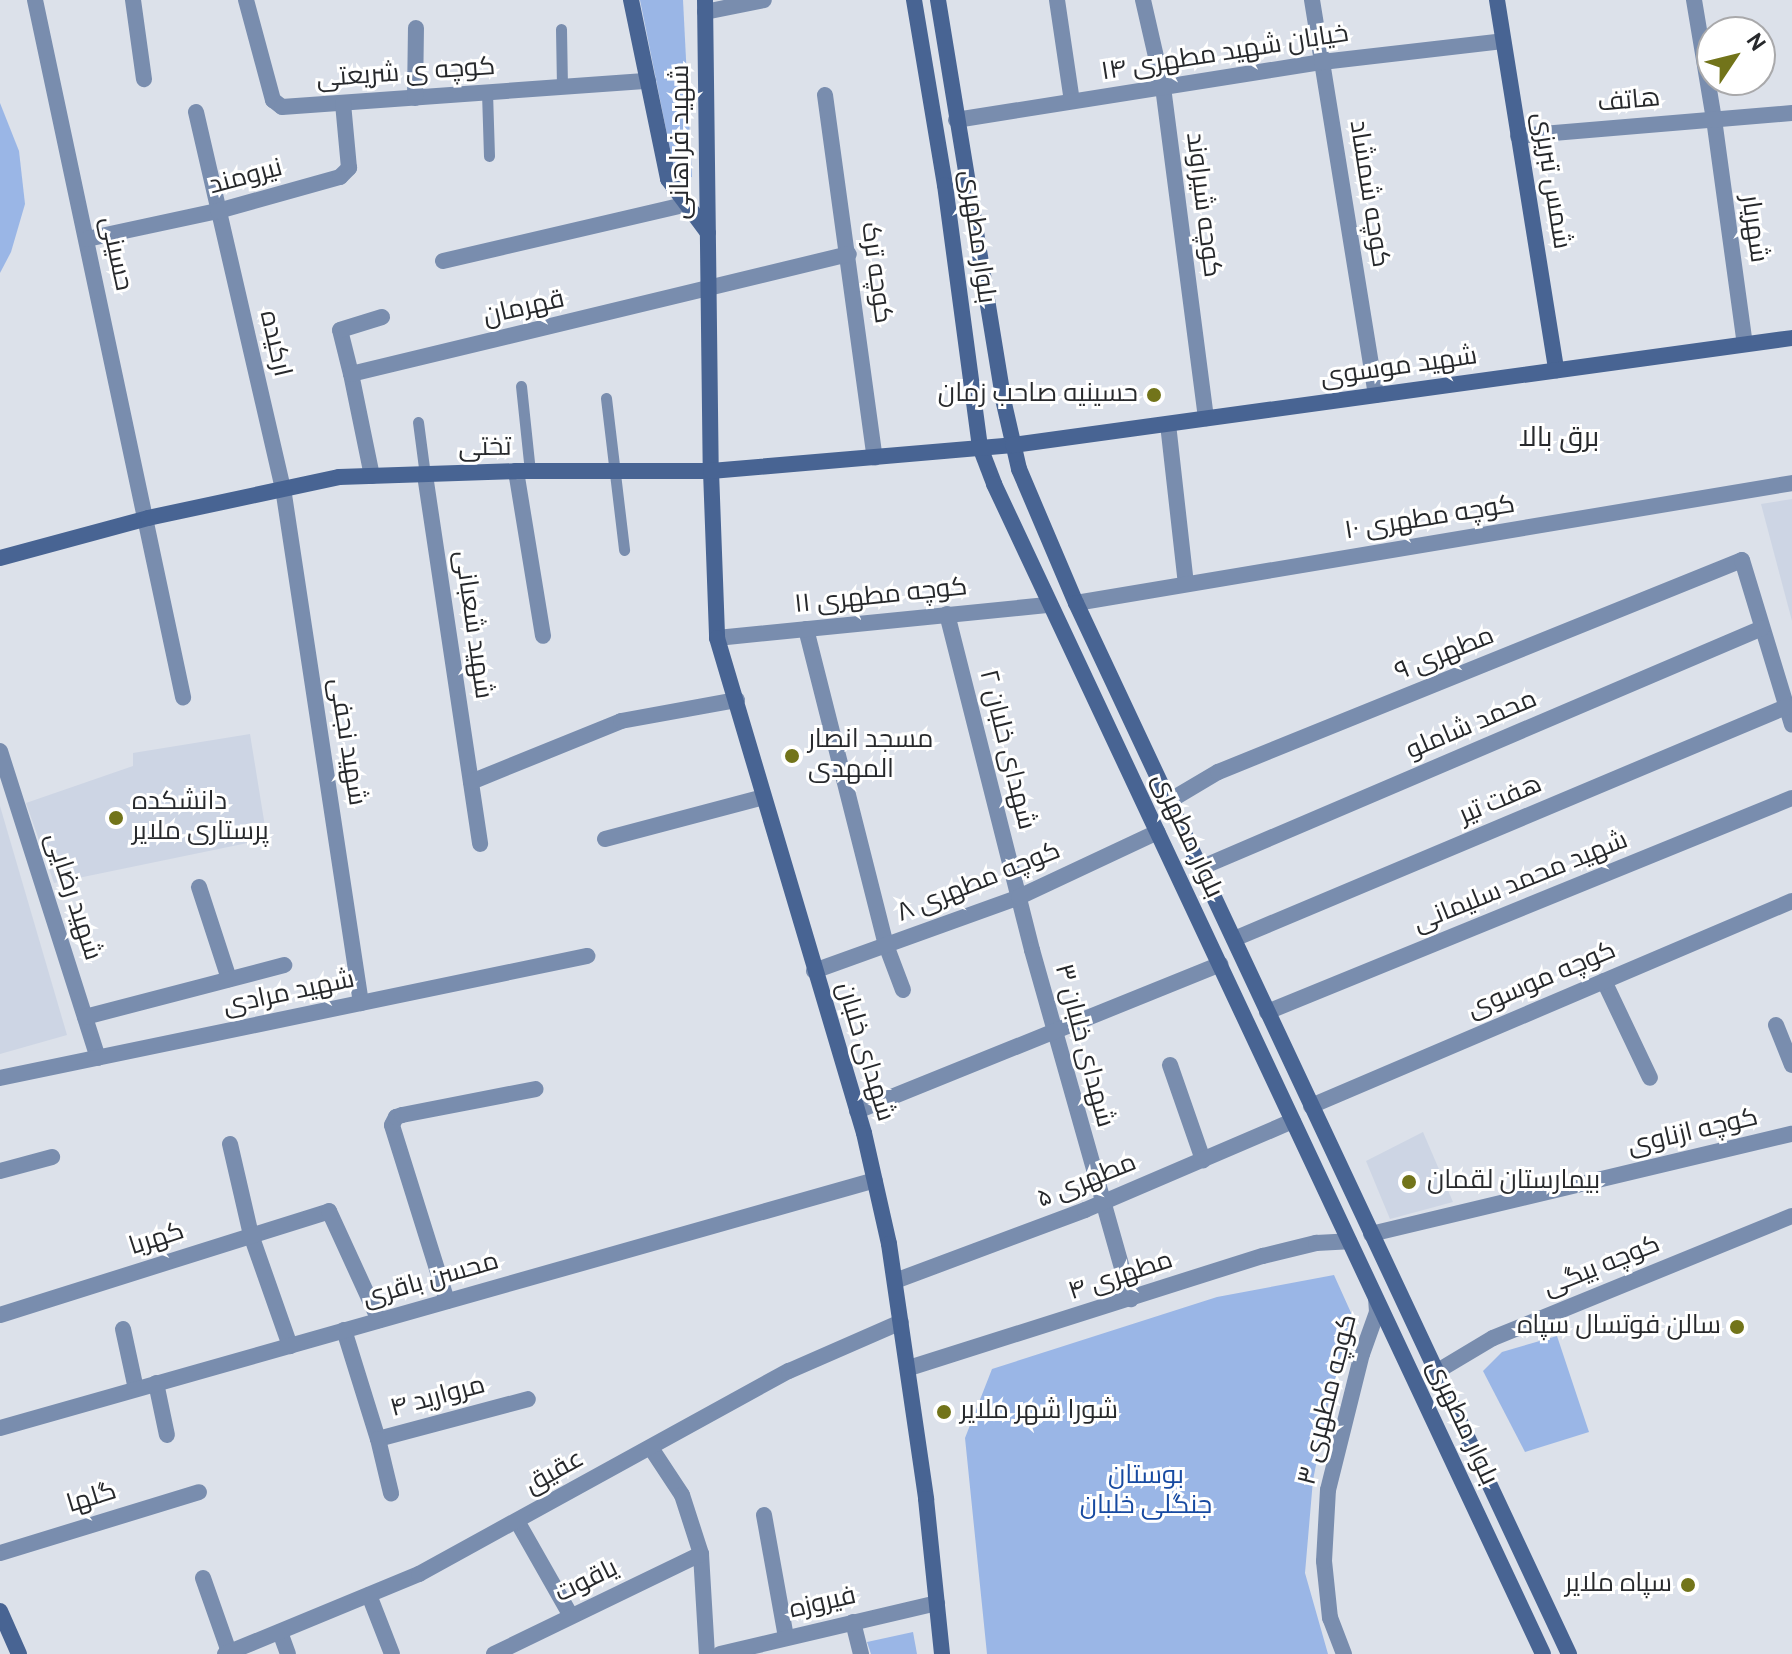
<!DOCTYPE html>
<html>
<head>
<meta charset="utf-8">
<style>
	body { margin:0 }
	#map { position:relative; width:1792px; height:1654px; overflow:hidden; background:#dce1ea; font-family:Overpass,Cairo,sans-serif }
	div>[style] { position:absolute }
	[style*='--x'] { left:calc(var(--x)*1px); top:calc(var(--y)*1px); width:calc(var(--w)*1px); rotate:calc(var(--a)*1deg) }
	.built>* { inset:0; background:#cdd5e4 }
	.green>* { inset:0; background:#9ab6e6 }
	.lane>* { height:11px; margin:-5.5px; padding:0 5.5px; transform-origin:5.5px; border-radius:5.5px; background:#798dae }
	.street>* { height:16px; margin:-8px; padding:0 8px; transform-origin:8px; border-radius:8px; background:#798dae }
	.secondary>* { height:16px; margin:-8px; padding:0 8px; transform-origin:8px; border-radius:8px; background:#486493 }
	.dots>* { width:22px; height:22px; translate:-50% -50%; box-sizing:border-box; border:4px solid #fff; border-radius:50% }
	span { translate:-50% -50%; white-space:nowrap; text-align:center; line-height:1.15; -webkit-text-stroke:6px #fff; paint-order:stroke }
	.street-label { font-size:26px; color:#27292c }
	.poi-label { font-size:26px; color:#27292c }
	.right { translate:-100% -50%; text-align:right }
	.left { translate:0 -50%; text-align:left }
	.park-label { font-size:26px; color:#174aa1 }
	.neighbourhood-label { font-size:28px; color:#27292c }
	.north { position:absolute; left:1696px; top:16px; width:80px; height:80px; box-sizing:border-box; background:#fff; border:2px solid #a9a9ab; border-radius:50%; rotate:55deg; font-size:22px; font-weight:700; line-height:32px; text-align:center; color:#27292c }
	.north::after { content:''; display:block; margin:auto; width:28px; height:36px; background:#72741a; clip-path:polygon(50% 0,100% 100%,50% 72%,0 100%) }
</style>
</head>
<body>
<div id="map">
	<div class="built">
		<div style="clip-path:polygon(1792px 499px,1792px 621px,1761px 504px)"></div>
		<div style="clip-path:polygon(250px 734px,267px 839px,54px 883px,26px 803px,133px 766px,133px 753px)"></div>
		<div style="clip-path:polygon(0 806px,67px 1035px,0 1054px)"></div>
		<div style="clip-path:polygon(1423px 1132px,1453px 1202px,1390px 1219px,1366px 1161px)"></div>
	</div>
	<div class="green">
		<div style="clip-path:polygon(640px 0,683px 0,692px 177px,676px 179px)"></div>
		<div style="clip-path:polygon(0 103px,19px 151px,25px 204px,11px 252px,0 273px)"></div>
		<div style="clip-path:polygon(1334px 1275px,1357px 1326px,1331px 1389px,1313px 1480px,1305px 1573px,1328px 1654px,987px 1654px,965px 1438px,992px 1369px,1217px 1297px)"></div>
		<div style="clip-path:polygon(1557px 1336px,1589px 1432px,1525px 1452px,1483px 1371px,1502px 1352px)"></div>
		<div style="clip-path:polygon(913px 1632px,917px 1654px,871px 1654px,867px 1642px)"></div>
	</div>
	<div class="lane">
		<div style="--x:561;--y:29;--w:58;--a:89"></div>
		<div style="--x:487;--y:92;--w:64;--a:88.2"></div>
		<div style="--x:521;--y:386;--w:86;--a:84"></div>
		<div style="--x:606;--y:398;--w:153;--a:83.2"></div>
		<div style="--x:418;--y:422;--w:53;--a:82.5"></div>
	</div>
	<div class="street">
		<div style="--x:35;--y:0;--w:713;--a:78.01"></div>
		<div style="--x:133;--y:0;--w:80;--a:82.1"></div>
		<div style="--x:246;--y:0;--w:104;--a:74.9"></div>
		<div style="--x:273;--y:100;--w:11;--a:38"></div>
		<div style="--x:282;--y:107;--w:367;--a:-4.1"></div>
		<div style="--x:1057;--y:0;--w:102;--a:81.6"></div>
		<div style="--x:1143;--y:0;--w:89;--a:77.1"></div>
		<div style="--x:1163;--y:87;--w:334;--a:82.6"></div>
		<div style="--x:1312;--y:0;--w:400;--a:80.8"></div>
		<div style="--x:1694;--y:0;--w:121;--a:80.5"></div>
		<div style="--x:1714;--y:119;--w:227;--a:82.2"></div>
		<div style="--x:705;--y:12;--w:60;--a:-11.5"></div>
		<div style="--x:825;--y:95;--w:366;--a:82.2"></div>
		<div style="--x:415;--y:98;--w:70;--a:-89.2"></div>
		<div style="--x:196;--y:112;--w:386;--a:77"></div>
		<div style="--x:283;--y:488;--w:521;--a:81.39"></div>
		<div style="--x:956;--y:120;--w:371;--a:-9"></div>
		<div style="--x:1322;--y:62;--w:182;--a:-6.6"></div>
		<div style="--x:1518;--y:136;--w:275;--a:-4.8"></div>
		<div style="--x:87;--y:239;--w:134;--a:-12.1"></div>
		<div style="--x:218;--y:211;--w:127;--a:-15.6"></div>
		<div style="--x:340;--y:177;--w:13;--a:-45"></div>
		<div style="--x:349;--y:168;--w:65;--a:-95.3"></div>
		<div style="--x:443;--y:261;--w:247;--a:-13.1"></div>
		<div style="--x:351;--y:374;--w:45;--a:-104"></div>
		<div style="--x:340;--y:330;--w:44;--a:-17.2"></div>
		<div style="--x:1168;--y:424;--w:161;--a:83.6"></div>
		<div style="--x:516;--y:471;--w:167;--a:80.7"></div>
		<div style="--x:425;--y:475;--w:373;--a:81.5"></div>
		<div style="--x:372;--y:476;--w:104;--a:-101.6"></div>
		<div style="--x:351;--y:374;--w:512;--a:-13.55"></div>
		<div style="--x:1076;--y:603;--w:726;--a:-9.51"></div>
		<div style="--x:947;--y:614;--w:347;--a:75.8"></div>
		<div style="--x:1032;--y:950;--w:363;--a:74.2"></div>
		<div style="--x:806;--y:629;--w:326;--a:75.8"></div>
		<div style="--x:886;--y:945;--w:48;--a:69.3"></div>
		<div style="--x:717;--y:638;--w:334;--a:-5.7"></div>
		<div style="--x:0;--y:751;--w:322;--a:72.3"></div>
		<div style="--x:471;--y:782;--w:162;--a:-22.1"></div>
		<div style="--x:621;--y:721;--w:118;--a:-10.3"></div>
		<div style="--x:1169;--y:801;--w:57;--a:-30.6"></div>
		<div style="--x:1218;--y:772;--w:565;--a:-22.03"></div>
		<div style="--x:1742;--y:560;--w:172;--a:73.1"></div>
		<div style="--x:605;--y:839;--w:164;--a:-14.8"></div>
		<div style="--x:1200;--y:868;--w:611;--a:-23.12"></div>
		<div style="--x:199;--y:887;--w:97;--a:71.9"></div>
		<div style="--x:1234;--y:939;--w:599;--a:-22.8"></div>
		<div style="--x:814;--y:971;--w:218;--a:-19.8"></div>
		<div style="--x:1019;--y:897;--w:153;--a:-25.1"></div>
		<div style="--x:1604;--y:981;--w:107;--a:64.6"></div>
		<div style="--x:1267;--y:1012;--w:567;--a:-22.18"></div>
		<div style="--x:85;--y:1017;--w:206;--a:-14.6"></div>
		<div style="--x:1776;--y:1025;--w:43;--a:68.2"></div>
		<div style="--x:1170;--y:1065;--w:101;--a:70.8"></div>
		<div style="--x:0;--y:1078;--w:600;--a:-11.74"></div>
		<div style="--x:1311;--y:1106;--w:523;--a:-23.08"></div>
		<div style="--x:857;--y:1111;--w:392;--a:-22"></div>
		<div style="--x:230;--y:1144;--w:93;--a:77"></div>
		<div style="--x:251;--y:1235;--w:118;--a:70.6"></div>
		<div style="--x:0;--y:1171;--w:54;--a:-15.1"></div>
		<div style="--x:1371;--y:1234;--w:433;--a:-13.4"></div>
		<div style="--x:895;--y:1281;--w:203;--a:-20.5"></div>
		<div style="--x:1085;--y:1210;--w:226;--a:-23.2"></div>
		<div style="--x:447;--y:1301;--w:184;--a:-107.4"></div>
		<div style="--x:392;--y:1125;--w:9;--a:-63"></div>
		<div style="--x:396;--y:1117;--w:6;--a:-18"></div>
		<div style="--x:402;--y:1115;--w:136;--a:-11"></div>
		<div style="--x:0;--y:1315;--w:345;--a:-17.5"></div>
		<div style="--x:329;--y:1211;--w:120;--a:65.4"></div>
		<div style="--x:123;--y:1329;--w:61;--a:77.8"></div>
		<div style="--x:344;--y:1330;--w:114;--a:72.7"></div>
		<div style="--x:378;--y:1439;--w:155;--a:-14.9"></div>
		<div style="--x:909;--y:1368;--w:371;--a:-17.6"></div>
		<div style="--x:1263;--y:1256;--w:55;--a:-13.8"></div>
		<div style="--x:1316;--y:1243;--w:33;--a:-3"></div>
		<div style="--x:1436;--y:1372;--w:66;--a:-30.8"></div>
		<div style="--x:1493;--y:1338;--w:323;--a:-22.2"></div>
		<div style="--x:156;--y:1383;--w:53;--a:78.1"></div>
		<div style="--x:0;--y:1428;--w:909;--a:-15.82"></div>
		<div style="--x:378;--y:1439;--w:56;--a:76.5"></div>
		<div style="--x:651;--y:1448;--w:56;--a:56.6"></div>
		<div style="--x:682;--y:1495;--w:62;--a:72.1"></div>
		<div style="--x:701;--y:1554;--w:100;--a:86.6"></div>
		<div style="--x:764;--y:1515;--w:124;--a:79.8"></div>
		<div style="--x:517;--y:1521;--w:109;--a:60.4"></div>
		<div style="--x:0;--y:1553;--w:208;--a:-17"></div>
		<div style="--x:203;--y:1578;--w:78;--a:70.6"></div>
		<div style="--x:369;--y:1595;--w:63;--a:68.7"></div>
		<div style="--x:853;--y:1622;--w:33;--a:76"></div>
		<div style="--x:280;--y:1632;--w:23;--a:70"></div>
		<div style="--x:225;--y:1654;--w:210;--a:-22.4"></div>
		<div style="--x:419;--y:1574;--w:422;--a:-28.8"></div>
		<div style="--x:789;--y:1371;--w:122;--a:-23.6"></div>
		<div style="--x:494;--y:1654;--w:230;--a:-25.8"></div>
		<div style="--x:720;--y:1654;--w:223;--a:-13.2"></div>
		<div style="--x:1344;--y:1654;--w:39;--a:-111"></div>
		<div style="--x:1330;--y:1618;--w:57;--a:-96"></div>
		<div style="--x:1324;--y:1561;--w:71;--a:-86.8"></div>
		<div style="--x:1328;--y:1490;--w:140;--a:-76"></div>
		<div style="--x:1362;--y:1354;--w:45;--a:-70.3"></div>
		<div style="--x:1377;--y:1312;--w:13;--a:-94"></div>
	</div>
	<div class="secondary">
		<div style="--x:631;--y:0;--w:183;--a:78.3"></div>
		<div style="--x:668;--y:179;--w:67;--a:53.5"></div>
		<div style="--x:705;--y:0;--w:471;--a:89.3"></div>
		<div style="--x:711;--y:471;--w:167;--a:87.9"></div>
		<div style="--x:717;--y:638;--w:516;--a:73.46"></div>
		<div style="--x:864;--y:1133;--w:114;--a:77.3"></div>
		<div style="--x:889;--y:1244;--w:258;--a:81.7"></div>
		<div style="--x:926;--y:1499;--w:156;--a:84.1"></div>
		<div style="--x:914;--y:0;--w:188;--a:80.5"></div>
		<div style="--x:945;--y:185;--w:264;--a:82.4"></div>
		<div style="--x:980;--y:447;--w:40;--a:69"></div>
		<div style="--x:994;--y:484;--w:1292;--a:64.86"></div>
		<div style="--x:938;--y:0;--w:404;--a:80.7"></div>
		<div style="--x:1003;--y:399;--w:72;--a:77.1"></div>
		<div style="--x:1019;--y:469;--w:146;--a:67"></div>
		<div style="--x:1076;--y:603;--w:1161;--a:64.87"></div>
		<div style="--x:1497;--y:0;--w:375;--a:80.9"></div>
		<div style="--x:0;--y:558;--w:153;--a:-15.1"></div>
		<div style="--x:148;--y:518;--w:195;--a:-12.1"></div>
		<div style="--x:339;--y:477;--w:177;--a:-1.9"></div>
		<div style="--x:516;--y:471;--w:195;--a:0"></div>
		<div style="--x:711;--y:471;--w:303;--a:-4.9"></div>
		<div style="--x:1013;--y:445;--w:786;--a:-7.82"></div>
		<div style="--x:0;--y:1611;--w:47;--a:66.2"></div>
	</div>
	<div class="dots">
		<div style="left:1154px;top:395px;background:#72741a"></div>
		<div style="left:792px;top:756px;background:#72741a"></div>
		<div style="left:116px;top:818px;background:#72741a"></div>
		<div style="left:1409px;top:1182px;background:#72741a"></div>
		<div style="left:1737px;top:1327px;background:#72741a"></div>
		<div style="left:944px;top:1412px;background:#72741a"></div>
		<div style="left:1688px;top:1585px;background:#72741a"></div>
	</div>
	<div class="street-label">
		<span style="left:1225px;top:54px;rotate:-9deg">خیابان شهید مطهری ۱۴</span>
		<span style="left:406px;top:74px;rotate:-4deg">کوچه ی شریعتی</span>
		<span style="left:1629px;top:102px;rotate:-5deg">هاتف</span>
		<span style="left:682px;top:142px;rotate:-90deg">شهید فراهانی</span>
		<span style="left:246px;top:178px;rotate:-15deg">نیرومند</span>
		<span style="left:1550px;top:181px;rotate:81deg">شمس تبریزی</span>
		<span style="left:1368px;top:194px;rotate:81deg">کوچه شمشاد</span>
		<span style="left:1202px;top:205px;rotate:83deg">کوچه شیراوند</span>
		<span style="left:1753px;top:229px;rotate:82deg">شهریار</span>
		<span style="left:976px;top:237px;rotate:82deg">بلوار مطهری</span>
		<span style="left:115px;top:254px;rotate:78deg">حسینی</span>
		<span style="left:875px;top:273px;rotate:82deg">کوچه ترک</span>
		<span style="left:524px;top:309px;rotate:-13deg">قهرمان</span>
		<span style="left:274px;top:344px;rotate:77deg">ارکیده</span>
		<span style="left:1399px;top:368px;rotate:-8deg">شهید موسوی</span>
		<span style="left:485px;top:449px;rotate:-1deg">تختی</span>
		<span style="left:1430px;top:519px;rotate:-9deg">کوچه مطهری ۱۰</span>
		<span style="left:881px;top:597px;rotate:-6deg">کوچه مطهری ۱۱</span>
		<span style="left:472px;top:625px;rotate:82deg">شهید شعبانی</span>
		<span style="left:1445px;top:655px;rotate:-22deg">مطهری ۹</span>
		<span style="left:1472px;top:726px;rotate:-23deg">محمد شاملو</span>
		<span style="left:346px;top:742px;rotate:81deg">شهید نجفی</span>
		<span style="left:1006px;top:750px;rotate:76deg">شهدای خلبان ۲</span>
		<span style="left:1501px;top:801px;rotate:-23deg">هفت تیر</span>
		<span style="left:1186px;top:836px;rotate:65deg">بلوار مطهری</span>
		<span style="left:979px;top:883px;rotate:-22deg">کوچه مطهری ۸</span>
		<span style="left:1521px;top:883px;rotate:-22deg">شهید محمد سلیمانی</span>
		<span style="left:72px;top:897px;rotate:72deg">شهید رضایی</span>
		<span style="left:1542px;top:981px;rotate:-23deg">کوچه موسوی</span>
		<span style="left:289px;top:994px;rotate:-12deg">شهید مرادی</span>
		<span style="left:1083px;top:1046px;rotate:75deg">شهدای خلبان ۳</span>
		<span style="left:864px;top:1052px;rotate:73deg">شهدای خلبان</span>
		<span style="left:1693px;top:1133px;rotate:-13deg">کوچه ازناوی</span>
		<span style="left:1087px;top:1182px;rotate:-22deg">مطهری ۵</span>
		<span style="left:157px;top:1240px;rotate:-18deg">کهربا</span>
		<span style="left:1602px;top:1267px;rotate:-22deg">کوچه بیگی</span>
		<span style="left:1121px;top:1277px;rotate:-18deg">مطهری ۴</span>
		<span style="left:431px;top:1281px;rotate:-16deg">محسن باقری</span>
		<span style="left:438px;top:1398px;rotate:-15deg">مروارید ۴</span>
		<span style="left:1329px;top:1400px;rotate:-76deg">کوچه مطهری ۳</span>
		<span style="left:1461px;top:1423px;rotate:65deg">بلوار مطهری</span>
		<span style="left:555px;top:1473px;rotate:-29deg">عقیق</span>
		<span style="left:92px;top:1499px;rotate:-17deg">گلها</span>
		<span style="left:587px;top:1582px;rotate:-26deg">یاقوت</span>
		<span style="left:823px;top:1604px;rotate:-13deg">فیروزه</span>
	</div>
	<div class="poi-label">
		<span class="right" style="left:1138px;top:395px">حسینیه صاحب زمان</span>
		<span class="left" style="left:808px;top:756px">مسجد انصار<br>المهدی</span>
		<span class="left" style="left:132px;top:818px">دانشکده<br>پرستاری ملایر</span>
		<span class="left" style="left:1427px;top:1182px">بیمارستان لقمان</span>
		<span class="right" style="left:1721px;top:1327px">سالن فوتسال سپاه</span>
		<span class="left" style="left:960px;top:1412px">شورا شهر ملایر</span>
		<span class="right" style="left:1672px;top:1585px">سپاه ملایر</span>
	</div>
	<div class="park-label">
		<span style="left:1146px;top:1492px">بوستان<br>جنگلی خلبان</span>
	</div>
	<div class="neighbourhood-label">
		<span style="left:1559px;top:439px">برق بالا</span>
	</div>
	<div class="north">N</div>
</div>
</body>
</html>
